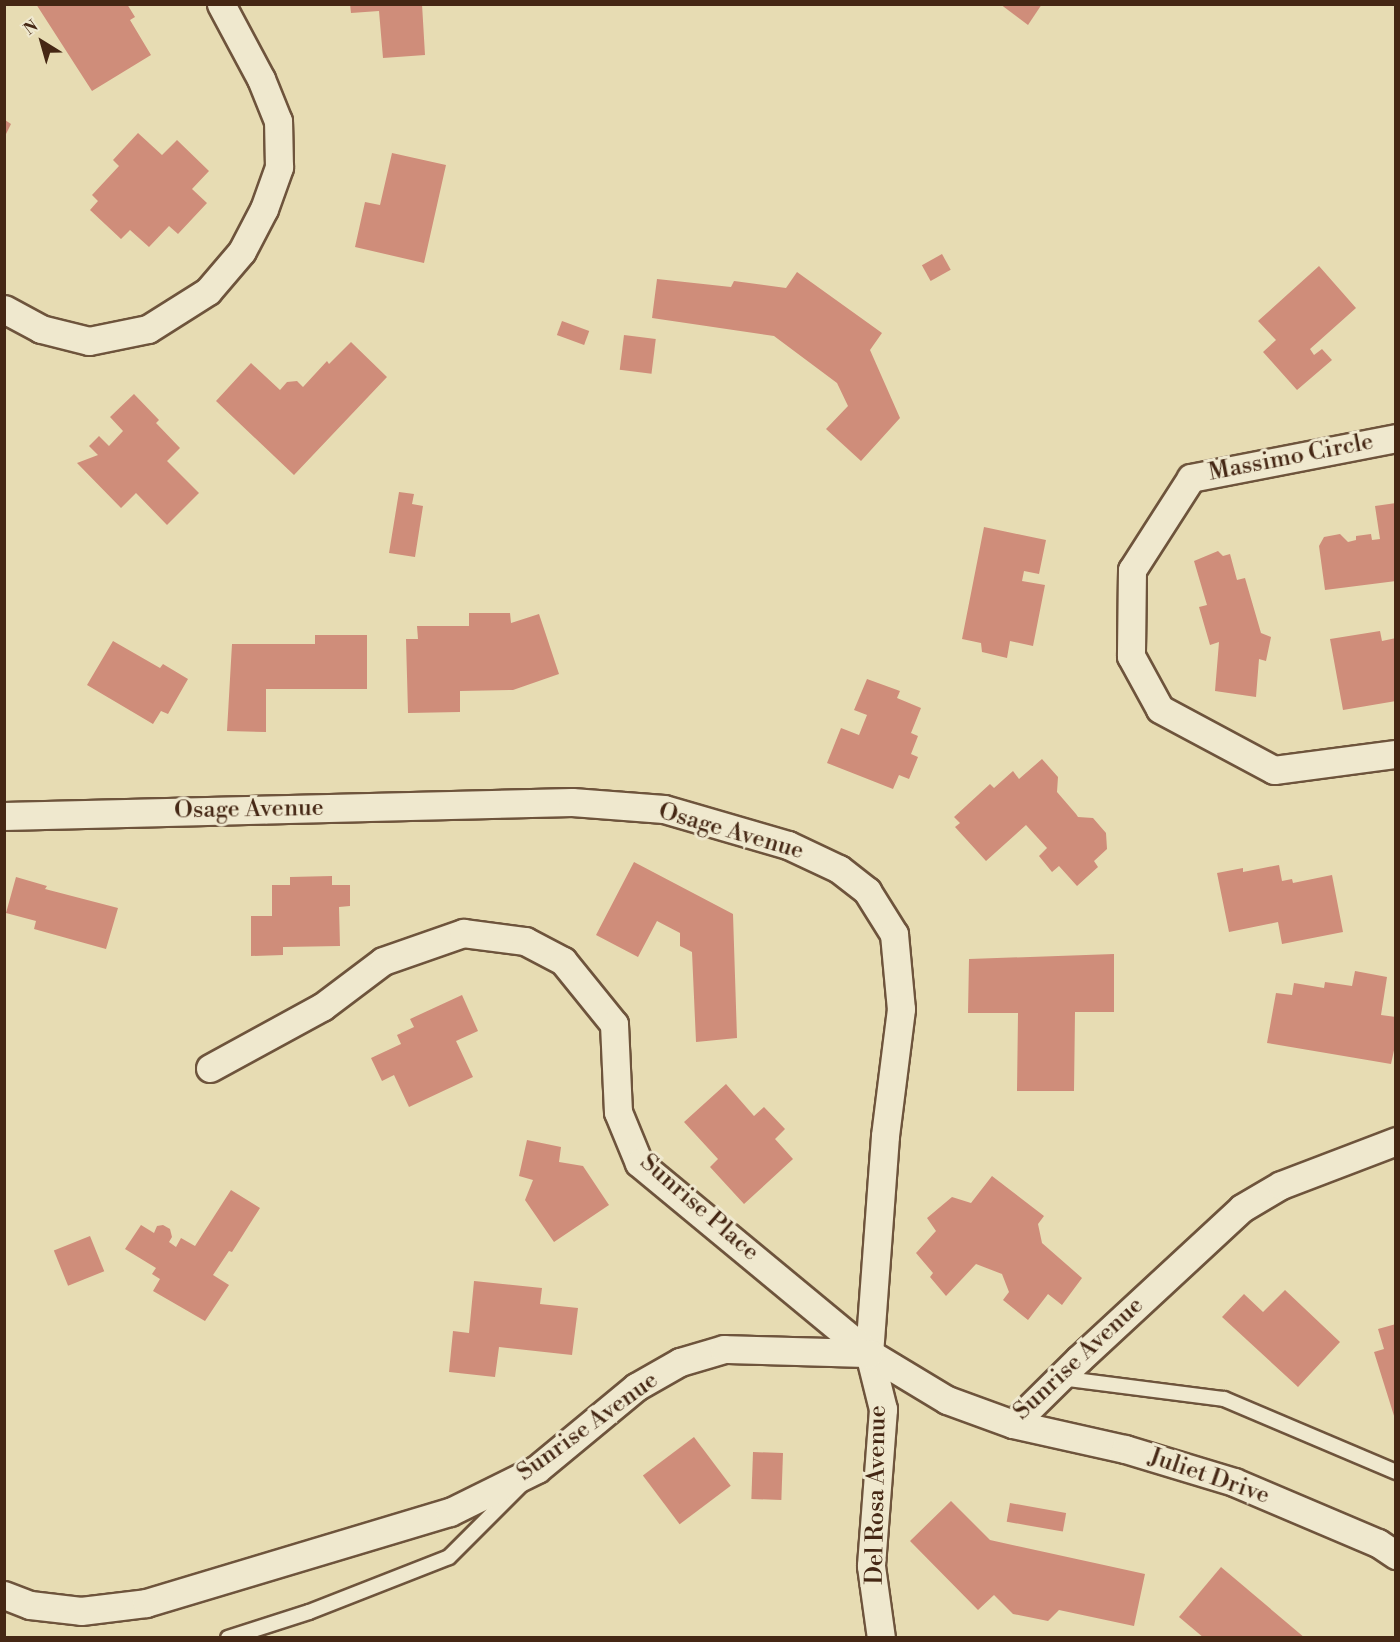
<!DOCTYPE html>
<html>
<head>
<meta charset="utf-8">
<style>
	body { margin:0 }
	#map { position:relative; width:1400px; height:1642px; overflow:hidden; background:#e7dcb3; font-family:"Libre Bodoni",serif }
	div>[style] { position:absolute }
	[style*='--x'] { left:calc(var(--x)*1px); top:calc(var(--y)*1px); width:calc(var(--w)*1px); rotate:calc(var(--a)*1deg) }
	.building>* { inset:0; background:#cf8d7a; transform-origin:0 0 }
	.roads { filter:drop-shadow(2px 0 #6e543c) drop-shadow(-2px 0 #6e543c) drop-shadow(0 2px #6e543c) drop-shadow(0 -2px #6e543c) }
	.lane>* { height:14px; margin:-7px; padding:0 7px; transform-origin:7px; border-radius:7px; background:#efe8ce }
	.street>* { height:27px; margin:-13.5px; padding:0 13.5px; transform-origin:13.5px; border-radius:13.5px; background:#efe8ce }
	span { translate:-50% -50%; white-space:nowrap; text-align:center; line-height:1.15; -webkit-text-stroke:6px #efe8ce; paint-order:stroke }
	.street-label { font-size:24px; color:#452714 }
	.frame { position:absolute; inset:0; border:6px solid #452714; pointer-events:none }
	.north { position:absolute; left:12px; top:12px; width:60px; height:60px; -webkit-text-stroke:4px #efe8ce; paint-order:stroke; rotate:323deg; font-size:16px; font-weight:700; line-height:24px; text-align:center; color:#452714 }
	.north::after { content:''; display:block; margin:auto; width:21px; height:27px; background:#452714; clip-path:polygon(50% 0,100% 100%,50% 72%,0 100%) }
</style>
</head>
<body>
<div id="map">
	<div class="building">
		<div style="clip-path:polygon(36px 4px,127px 4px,135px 17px,130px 20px,151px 55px,92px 91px)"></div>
		<div style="clip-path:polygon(350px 4px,422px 4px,425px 55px,383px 58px,379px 11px,351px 13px)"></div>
		<div style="clip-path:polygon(1000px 4px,1042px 4px,1028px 25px)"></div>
		<div style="clip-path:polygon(5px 120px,11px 124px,5px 136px)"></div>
		<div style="clip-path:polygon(138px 133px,162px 155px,177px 140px,209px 171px,192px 189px,207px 203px,178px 234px,169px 226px,149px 247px,130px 230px,121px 239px,90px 210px,98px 201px,92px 195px,119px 166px,113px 160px)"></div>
		<div style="clip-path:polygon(392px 153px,446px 165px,424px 263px,355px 247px,365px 202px,380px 205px)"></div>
		<div style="left:942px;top:254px;width:18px;height:23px;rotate:61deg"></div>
		<div style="clip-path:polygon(1319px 266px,1356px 308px,1310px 349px,1314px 355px,1322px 349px,1332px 360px,1297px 390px,1263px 352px,1276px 340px,1258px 321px)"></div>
		<div style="clip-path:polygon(797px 272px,882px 333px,870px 350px,900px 418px,861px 461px,826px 429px,848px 406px,837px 383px,774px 336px,652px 318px,657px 279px,731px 287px,734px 281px,786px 288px)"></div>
		<div style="left:562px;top:321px;width:29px;height:15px;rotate:20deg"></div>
		<div style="left:624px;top:335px;width:32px;height:35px;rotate:7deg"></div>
		<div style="clip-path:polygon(351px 342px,387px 377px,294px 475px,216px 401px,251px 363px,280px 390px,287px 382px,297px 381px,303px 387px,327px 361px,329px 364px)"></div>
		<div style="clip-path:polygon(134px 394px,159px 420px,156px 423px,180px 448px,167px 461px,199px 493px,167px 525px,136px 493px,121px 508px,77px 463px,98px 455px,89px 446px,99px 436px,109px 446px,123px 431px,110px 417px)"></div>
		<div style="clip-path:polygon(399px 492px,414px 494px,412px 504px,423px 506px,415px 557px,389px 553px)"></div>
		<div style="clip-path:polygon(1396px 503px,1396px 581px,1325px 590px,1319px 546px,1324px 537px,1340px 534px,1348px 542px,1356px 540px,1356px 536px,1371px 534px,1372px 540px,1380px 539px,1375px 506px)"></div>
		<div style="clip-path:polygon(984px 527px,1046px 540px,1039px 574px,1024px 571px,1022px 581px,1045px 585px,1033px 646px,1010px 641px,1007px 658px,982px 652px,981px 643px,962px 639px)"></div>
		<div style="clip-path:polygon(1218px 551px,1223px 556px,1230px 554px,1237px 580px,1245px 578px,1261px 633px,1271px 637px,1266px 661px,1259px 659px,1256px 697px,1215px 691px,1219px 642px,1210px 645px,1199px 607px,1207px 605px,1194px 561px)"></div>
		<div style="clip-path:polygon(469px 613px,510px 613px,511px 623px,539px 614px,559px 674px,513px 690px,460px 691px,460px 712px,408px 713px,406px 639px,418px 639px,417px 626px,469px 626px)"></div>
		<div style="clip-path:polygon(1380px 631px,1382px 641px,1396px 638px,1396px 701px,1343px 710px,1330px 639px)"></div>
		<div style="clip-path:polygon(315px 635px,367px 635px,367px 689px,266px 689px,266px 732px,227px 731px,232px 644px,315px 644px)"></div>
		<div style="clip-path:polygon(113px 641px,160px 668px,163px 664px,188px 679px,168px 714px,161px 711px,153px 724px,87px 685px)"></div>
		<div style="clip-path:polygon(867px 679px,900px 691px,897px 698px,921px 708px,911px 733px,918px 736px,911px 754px,918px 757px,909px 779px,899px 775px,893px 789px,827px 763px,841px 728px,859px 735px,867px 715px,854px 710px)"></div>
		<div style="clip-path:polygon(1042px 759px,1058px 777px,1057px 792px,1076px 814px,1078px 817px,1093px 818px,1106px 833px,1107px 849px,1094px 861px,1098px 867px,1077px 886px,1059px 866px,1052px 872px,1039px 856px,1047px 848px,1026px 825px,986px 861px,955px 827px,960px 823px,954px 817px,990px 784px,994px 788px,1013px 771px,1019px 779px)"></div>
		<div style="clip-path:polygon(634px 862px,733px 914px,737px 1038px,696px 1042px,692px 952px,680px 946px,680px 933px,657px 921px,638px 957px,596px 935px)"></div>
		<div style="clip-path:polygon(1279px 865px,1282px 881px,1292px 879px,1293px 883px,1332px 875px,1343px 932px,1282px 944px,1278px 922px,1229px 932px,1217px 873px,1243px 868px,1243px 872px)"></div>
		<div style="clip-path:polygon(332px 876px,332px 885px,350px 885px,350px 906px,339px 907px,340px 946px,283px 947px,283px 955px,251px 956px,251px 916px,272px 916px,272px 885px,290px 885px,290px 877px)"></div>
		<div style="clip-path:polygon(16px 877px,47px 886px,45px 889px,118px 908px,106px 949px,34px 929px,36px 921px,6px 913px)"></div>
		<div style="clip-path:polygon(1114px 954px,1114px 1012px,1075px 1012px,1074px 1091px,1017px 1091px,1018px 1013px,968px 1013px,969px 959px)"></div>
		<div style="clip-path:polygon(1355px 971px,1387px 977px,1381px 1015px,1396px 1017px,1396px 1041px,1391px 1064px,1267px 1043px,1276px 993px,1292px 995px,1294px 983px,1324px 988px,1325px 982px,1352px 986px)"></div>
		<div style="clip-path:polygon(462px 995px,478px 1031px,456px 1041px,473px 1077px,409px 1107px,394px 1075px,382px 1081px,371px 1058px,401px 1044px,397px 1035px,414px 1027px,410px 1019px)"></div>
		<div style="clip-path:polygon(726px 1084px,754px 1116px,764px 1107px,785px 1129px,775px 1139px,793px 1159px,744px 1204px,710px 1167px,718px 1159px,684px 1122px)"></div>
		<div style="clip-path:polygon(527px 1140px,561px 1147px,559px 1162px,583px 1166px,609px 1205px,554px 1242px,525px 1200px,533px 1180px,519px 1176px)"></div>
		<div style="clip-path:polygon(992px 1176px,1044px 1216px,1038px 1224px,1042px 1243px,1082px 1278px,1062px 1305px,1048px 1294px,1028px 1320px,1003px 1300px,1009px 1292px,1002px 1274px,976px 1264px,946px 1296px,930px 1277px,933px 1273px,916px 1253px,936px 1231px,927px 1218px,952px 1197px,971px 1203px)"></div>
		<div style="clip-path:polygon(231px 1190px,260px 1208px,232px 1252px,229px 1251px,213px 1275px,229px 1285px,205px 1321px,153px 1291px,160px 1279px,152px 1274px,156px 1268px,125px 1249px,141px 1225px,154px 1233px,157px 1226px,163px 1225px,170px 1229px,172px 1237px,169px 1242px,176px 1247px,181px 1238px,195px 1246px)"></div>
		<div style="left:90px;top:1236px;width:38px;height:39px;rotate:68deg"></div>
		<div style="clip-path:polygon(474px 1281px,542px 1288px,540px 1304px,578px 1308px,572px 1355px,499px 1347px,495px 1377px,449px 1372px,453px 1331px,469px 1333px)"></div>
		<div style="clip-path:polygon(1285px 1290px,1340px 1342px,1298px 1387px,1222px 1317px,1244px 1294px,1263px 1312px)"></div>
		<div style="clip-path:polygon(1396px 1324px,1396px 1419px,1395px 1419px,1374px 1352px,1384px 1349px,1378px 1329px)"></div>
		<div style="left:694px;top:1437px;width:61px;height:64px;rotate:53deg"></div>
		<div style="left:753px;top:1452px;width:30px;height:47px;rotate:2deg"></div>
		<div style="clip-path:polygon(951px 1501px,990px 1540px,1145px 1574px,1134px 1626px,1059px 1610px,1048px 1621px,1013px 1614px,994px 1595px,978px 1610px,910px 1541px)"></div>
		<div style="left:1010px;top:1503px;width:57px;height:19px;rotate:10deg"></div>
		<div style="clip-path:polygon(1221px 1567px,1305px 1638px,1204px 1638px,1179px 1617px)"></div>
	</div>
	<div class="roads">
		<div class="lane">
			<div style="--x:1060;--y:1378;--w:165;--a:7.3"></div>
			<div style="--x:1224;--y:1399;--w:187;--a:23"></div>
			<div style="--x:228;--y:1638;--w:85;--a:-17.8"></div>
			<div style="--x:309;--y:1612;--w:150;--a:-21.4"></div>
			<div style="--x:449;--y:1557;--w:102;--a:-45"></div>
		</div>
		<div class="street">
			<div style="--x:4;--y:309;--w:42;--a:28.4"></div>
			<div style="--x:41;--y:329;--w:49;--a:14"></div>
			<div style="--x:89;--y:341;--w:60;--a:-11.5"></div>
			<div style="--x:148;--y:329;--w:71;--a:-32.3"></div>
			<div style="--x:208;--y:291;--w:52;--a:-49.6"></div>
			<div style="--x:242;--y:251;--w:47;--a:-62.4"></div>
			<div style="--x:264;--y:209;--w:45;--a:-70.3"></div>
			<div style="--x:279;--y:167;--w:46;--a:-91.2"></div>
			<div style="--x:278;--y:121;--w:45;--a:-112"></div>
			<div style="--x:261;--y:79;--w:85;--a:-118.1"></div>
			<div style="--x:1396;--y:438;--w:209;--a:169"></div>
			<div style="--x:1191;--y:478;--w:109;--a:122.7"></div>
			<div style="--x:1132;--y:570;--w:86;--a:90.7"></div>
			<div style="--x:1131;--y:656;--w:60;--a:61.3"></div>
			<div style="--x:1160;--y:709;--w:129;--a:28.2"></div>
			<div style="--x:1274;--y:770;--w:123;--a:-7.5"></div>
			<div style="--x:4;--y:816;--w:568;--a:-1.41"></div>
			<div style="--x:572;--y:802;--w:92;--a:4.4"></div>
			<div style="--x:664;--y:809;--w:129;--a:16.2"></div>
			<div style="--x:788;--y:845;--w:56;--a:25.2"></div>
			<div style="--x:839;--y:869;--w:36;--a:38"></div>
			<div style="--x:867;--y:891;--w:51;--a:57.9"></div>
			<div style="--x:894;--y:934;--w:75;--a:84.7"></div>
			<div style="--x:901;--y:1009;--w:128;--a:97.2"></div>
			<div style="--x:885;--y:1136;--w:218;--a:94.2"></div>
			<div style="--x:869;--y:1353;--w:58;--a:76"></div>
			<div style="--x:883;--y:1409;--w:157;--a:94.4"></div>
			<div style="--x:871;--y:1566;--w:73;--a:82.1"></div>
			<div style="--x:210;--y:1068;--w:128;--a:-28.6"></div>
			<div style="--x:322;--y:1007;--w:76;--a:-37"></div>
			<div style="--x:383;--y:961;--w:85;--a:-19.3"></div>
			<div style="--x:463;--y:933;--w:63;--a:7.4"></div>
			<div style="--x:525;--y:941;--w:43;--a:27.8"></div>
			<div style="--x:563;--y:961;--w:81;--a:51"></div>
			<div style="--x:614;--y:1024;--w:88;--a:87.4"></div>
			<div style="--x:618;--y:1112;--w:55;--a:67.6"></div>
			<div style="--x:639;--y:1163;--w:298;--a:39.6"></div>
			<div style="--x:869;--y:1353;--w:91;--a:31.1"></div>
			<div style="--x:947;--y:1400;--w:70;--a:20"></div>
			<div style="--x:1013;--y:1424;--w:93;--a:-44.6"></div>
			<div style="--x:1079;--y:1359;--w:222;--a:-42.8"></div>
			<div style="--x:1242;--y:1208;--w:45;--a:-30.5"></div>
			<div style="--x:1281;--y:1185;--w:123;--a:-20.9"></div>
			<div style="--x:1013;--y:1424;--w:115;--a:12.6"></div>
			<div style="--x:1125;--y:1449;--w:114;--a:16.8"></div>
			<div style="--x:1234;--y:1482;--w:156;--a:23"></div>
			<div style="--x:1378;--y:1543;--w:22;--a:34"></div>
			<div style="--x:4;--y:1595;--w:28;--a:21"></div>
			<div style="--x:30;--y:1605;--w:51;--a:6.7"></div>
			<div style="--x:81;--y:1611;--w:65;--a:-7"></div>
			<div style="--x:146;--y:1603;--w:317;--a:-16.7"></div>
			<div style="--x:450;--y:1512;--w:97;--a:-26.3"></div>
			<div style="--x:537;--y:1469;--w:129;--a:-39.6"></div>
			<div style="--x:636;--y:1387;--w:51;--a:-29.6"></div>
			<div style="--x:680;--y:1362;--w:46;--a:-16.5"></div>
			<div style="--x:724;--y:1349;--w:145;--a:1.6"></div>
		</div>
	</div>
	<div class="street-label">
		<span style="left:1291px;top:458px;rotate:-11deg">Massimo Circle</span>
		<span style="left:249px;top:810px;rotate:-1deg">Osage Avenue</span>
		<span style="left:731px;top:832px;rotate:16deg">Osage Avenue</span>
		<span style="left:699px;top:1208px;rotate:41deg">Sunrise Place</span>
		<span style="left:1079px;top:1359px;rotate:-43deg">Sunrise Avenue</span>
		<span style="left:588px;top:1427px;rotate:-36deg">Sunrise Avenue</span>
		<span style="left:1209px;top:1477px;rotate:19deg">Juliet Drive</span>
		<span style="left:877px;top:1495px;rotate:-89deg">Del Rosa Avenue</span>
	</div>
	<div class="frame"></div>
	<div class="north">N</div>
</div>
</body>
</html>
